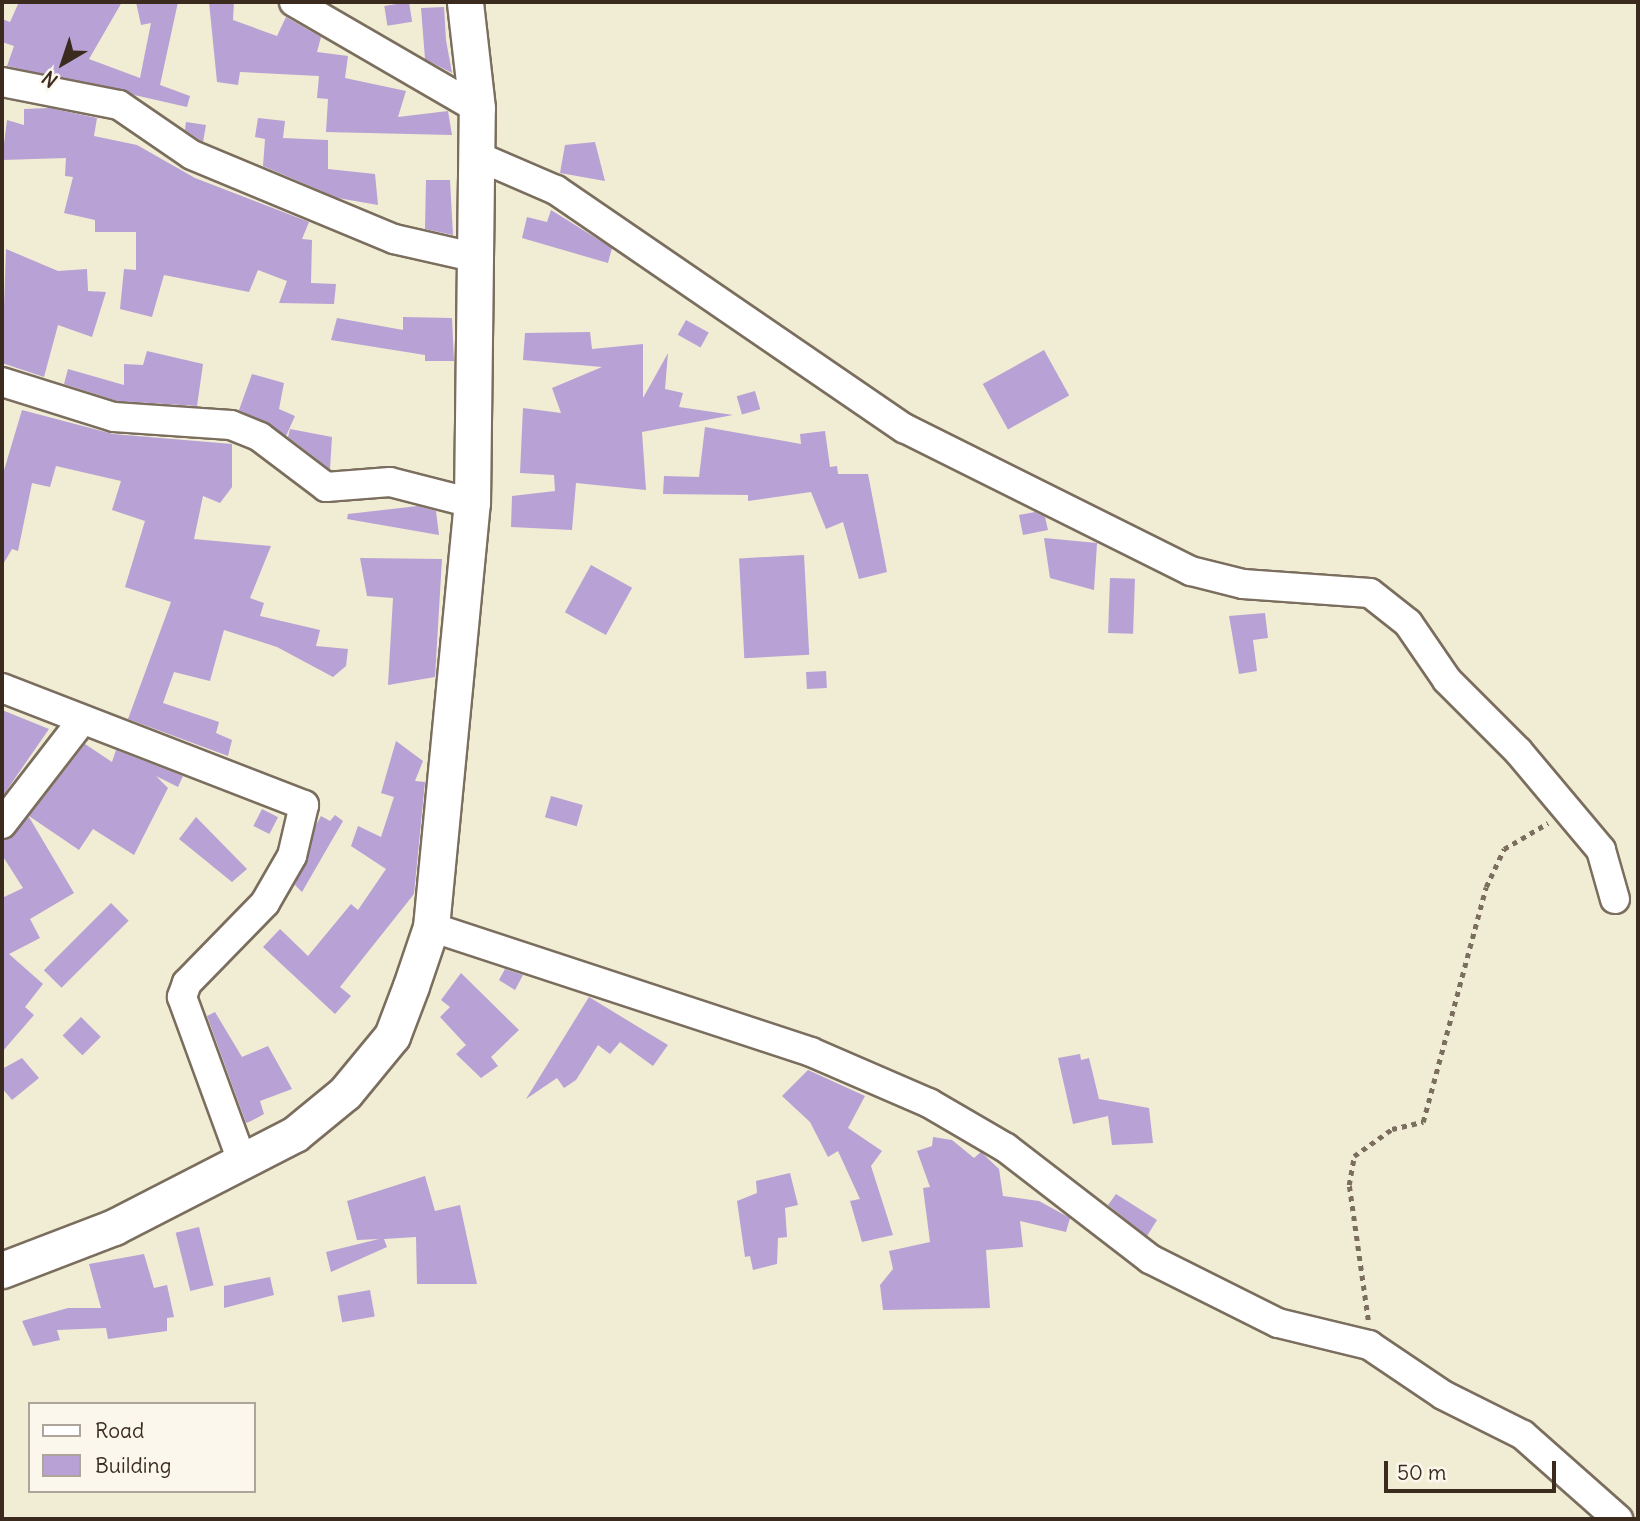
<!DOCTYPE html>
<html>
<head>
<meta charset="utf-8">
<style>
	body { margin:0 }
	#map { position:relative; width:1640px; height:1521px; overflow:hidden; background:#f1ecd4; font-family:Delius,sans-serif }
	div>[style] { position:absolute }
	[style*='--x'] { left:calc(var(--x)*1px); top:calc(var(--y)*1px); width:calc(var(--w)*1px); rotate:calc(var(--a)*1deg) }
	.building>* { inset:0; background:#b8a1d5; transform-origin:0 0 }
	.path>* { height:4.5px; margin-top:-2.25px; transform-origin:0; background:repeating-linear-gradient(90deg,#7b6e5e 0 5px,transparent 0 10px) }
	.roads { filter:drop-shadow(2px 0 #7b6e5e) drop-shadow(-2px 0 #7b6e5e) drop-shadow(0 2px #7b6e5e) drop-shadow(0 -2px #7b6e5e) }
	.minor>* { height:28px; margin:-14px; padding:0 14px; transform-origin:14px; border-radius:14px; background:#fff }
	.major>* { height:35px; margin:-17.5px; padding:0 17.5px; transform-origin:17.5px; border-radius:17.5px; background:#fff }
	span { translate:-50% -50%; white-space:nowrap; text-align:center; line-height:1.15; -webkit-text-stroke:6px #fbf7ec; paint-order:stroke }
	.frame { position:absolute; inset:0; border:4px solid #3b2a1e; pointer-events:none }
	.legend { position:absolute; left:28px; top:1402px; width:228px; height:91px; box-sizing:border-box; background:#fbf7ec; border:2px solid #aea59a; margin:0; padding:9px 12px; list-style:none; font-size:21px; color:#3b2a1e }
	.legend li { display:flex; align-items:center; gap:14px; height:35px }
	.legend b { width:35px; border:2px solid #aea59a }
	.north { position:absolute; left:28px; top:28px; width:70px; height:70px; -webkit-text-stroke:5px #fbf7ec; paint-order:stroke; rotate:219deg; font-size:19px; font-weight:700; line-height:28px; text-align:center; color:#3b2a1e }
	.north::after { content:''; display:block; margin:auto; width:24px; height:32px; background:#3b2a1e; clip-path:polygon(50% 0,100% 100%,50% 72%,0 100%) }
	.scale { position:absolute; left:1384px; top:1461px; width:172px; height:32px; box-sizing:border-box; border:4px solid #3b2a1e; border-top:0; padding-left:9px; font-size:21px; line-height:24px; white-space:nowrap; color:#3b2a1e; -webkit-text-stroke:5px #fbf7ec; paint-order:stroke }
</style>
</head>
<body>
<div id="map">
	<div class="building">
		<div style="clip-path:polygon(19px 2px,122px 2px,89px 59px,140px 78px,151px 23px,141px 25px,136px 2px,178px 2px,160px 85px,190px 96px,187px 107px,7px 66px,14px 46px,2px 42px,2px 19px,10px 22px)"></div>
		<div style="clip-path:polygon(209px 2px,234px 2px,233px 20px,277px 36px,286px 17px,321px 37px,317px 52px,348px 56px,345px 78px,406px 91px,398px 117px,448px 111px,452px 135px,326px 132px,328px 99px,317px 98px,319px 76px,240px 72px,238px 85px,217px 82px)"></div>
		<div style="left:409px;top:2px;width:20px;height:25px;rotate:81deg"></div>
		<div style="clip-path:polygon(444px 7px,446px 40px,452px 73px,425px 59px,421px 8px)"></div>
		<div style="clip-path:polygon(50px 108px,97px 118px,94px 136px,137px 145px,195px 178px,309px 222px,302px 239px,312px 240px,311px 283px,336px 284px,334px 304px,279px 303px,287px 281px,258px 270px,249px 292px,164px 275px,152px 317px,120px 309px,124px 269px,136px 270px,136px 232px,95px 232px,95px 220px,64px 213px,73px 177px,65px 176px,66px 158px,2px 160px,7px 120px,24px 125px,24px 109px)"></div>
		<div style="clip-path:polygon(258px 118px,285px 121px,283px 138px,328px 140px,328px 169px,375px 174px,378px 205px,338px 198px,263px 166px,265px 139px,255px 137px)"></div>
		<div style="clip-path:polygon(186px 122px,206px 125px,203px 142px,185px 130px)"></div>
		<div style="clip-path:polygon(595px 142px,605px 181px,560px 173px,565px 145px)"></div>
		<div style="clip-path:polygon(426px 180px,450px 180px,453px 235px,425px 229px)"></div>
		<div style="clip-path:polygon(551px 210px,612px 248px,608px 263px,522px 238px,527px 217px,547px 222px)"></div>
		<div style="clip-path:polygon(6px 249px,58px 271px,87px 269px,88px 291px,106px 292px,92px 337px,58px 325px,44px 377px,2px 363px)"></div>
		<div style="clip-path:polygon(403px 317px,452px 318px,454px 361px,425px 361px,425px 355px,331px 340px,337px 318px,403px 330px)"></div>
		<div style="left:686px;top:320px;width:26px;height:17px;rotate:29deg"></div>
		<div style="clip-path:polygon(590px 332px,592px 349px,643px 344px,643px 398px,668px 353px,665px 389px,683px 393px,679px 407px,733px 415px,642px 432px,646px 490px,576px 483px,572px 530px,511px 527px,512px 496px,555px 491px,554px 475px,520px 473px,523px 408px,561px 413px,552px 388px,602px 367px,523px 360px,525px 333px)"></div>
		<div style="left:1044px;top:350px;width:52px;height:70px;rotate:61deg"></div>
		<div style="clip-path:polygon(147px 351px,203px 364px,197px 406px,117px 401px,64px 384px,68px 369px,124px 385px,124px 364px,143px 365px)"></div>
		<div style="clip-path:polygon(252px 374px,284px 383px,279px 409px,295px 416px,286px 436px,239px 410px)"></div>
		<div style="left:755px;top:391px;width:19px;height:19px;rotate:74deg"></div>
		<div style="clip-path:polygon(22px 410px,113px 434px,232px 444px,232px 487px,220px 503px,203px 496px,194px 539px,271px 546px,250px 598px,264px 603px,260px 616px,320px 630px,316px 646px,348px 649px,346px 666px,333px 677px,277px 647px,224px 630px,210px 681px,174px 672px,163px 703px,219px 722px,216px 733px,232px 740px,228px 756px,128px 719px,171px 602px,125px 587px,145px 521px,112px 510px,121px 481px,56px 466px,50px 487px,32px 483px,18px 551px,12px 549px,2px 566px,2px 477px)"></div>
		<div style="clip-path:polygon(705px 427px,801px 444px,800px 434px,825px 431px,830px 467px,837px 466px,838px 474px,868px 474px,887px 572px,859px 579px,843px 522px,826px 529px,811px 492px,748px 501px,748px 495px,663px 494px,664px 476px,699px 477px)"></div>
		<div style="clip-path:polygon(290px 429px,332px 437px,330px 469px,288px 437px)"></div>
		<div style="clip-path:polygon(418px 506px,436px 511px,439px 535px,347px 519px,348px 514px)"></div>
		<div style="clip-path:polygon(1035px 512px,1045px 517px,1048px 530px,1023px 535px,1019px 515px)"></div>
		<div style="clip-path:polygon(1044px 538px,1097px 543px,1094px 590px,1050px 578px)"></div>
		<div style="left:804px;top:555px;width:100px;height:65px;rotate:87deg"></div>
		<div style="clip-path:polygon(360px 558px,442px 559px,435px 677px,388px 685px,393px 598px,367px 596px)"></div>
		<div style="left:591px;top:565px;width:47px;height:54px;rotate:29deg"></div>
		<div style="left:1110px;top:578px;width:25px;height:55px;rotate:2deg"></div>
		<div style="clip-path:polygon(1265px 613px,1268px 638px,1253px 640px,1257px 671px,1239px 674px,1229px 616px)"></div>
		<div style="left:826px;top:671px;width:17px;height:20px;rotate:87deg"></div>
		<div style="clip-path:polygon(2px 710px,49px 729px,2px 797px)"></div>
		<div style="clip-path:polygon(396px 741px,423px 761px,415px 781px,425px 782px,414px 894px,340px 987px,351px 996px,335px 1014px,263px 947px,280px 929px,308px 956px,351px 904px,358px 910px,386px 869px,351px 846px,358px 826px,381px 837px,394px 797px,381px 793px)"></div>
		<div style="clip-path:polygon(85px 744px,112px 762px,116px 750px,183px 776px,178px 787px,156px 776px,168px 788px,134px 855px,93px 829px,79px 850px,29px 816px)"></div>
		<div style="left:551px;top:796px;width:33px;height:22px;rotate:16deg"></div>
		<div style="left:262px;top:809px;width:18px;height:19px;rotate:27deg"></div>
		<div style="clip-path:polygon(335px 815px,343px 821px,302px 892px,295px 885px,316px 825px,321px 816px,330px 821px)"></div>
		<div style="clip-path:polygon(29px 817px,74px 893px,30px 919px,40px 938px,9px 954px,43px 984px,25px 1007px,34px 1015px,2px 1052px,2px 898px,23px 888px,2px 855px,2px 840px)"></div>
		<div style="clip-path:polygon(196px 817px,247px 869px,232px 882px,179px 839px)"></div>
		<div style="left:111px;top:903px;width:25px;height:95px;rotate:45deg"></div>
		<div style="clip-path:polygon(505px 969px,523px 975px,515px 990px,499px 980px)"></div>
		<div style="clip-path:polygon(461px 973px,519px 1030px,491px 1057px,498px 1066px,481px 1078px,456px 1054px,466px 1045px,440px 1017px,450px 1007px,441px 1000px)"></div>
		<div style="clip-path:polygon(589px 997px,668px 1045px,653px 1066px,620px 1042px,610px 1054px,598px 1045px,576px 1080px,564px 1088px,557px 1078px,526px 1099px)"></div>
		<div style="clip-path:polygon(215px 1012px,242px 1057px,268px 1046px,292px 1089px,260px 1101px,264px 1114px,251px 1121px,246px 1123px,207px 1016px)"></div>
		<div style="left:81px;top:1017px;width:28px;height:26px;rotate:45deg"></div>
		<div style="clip-path:polygon(1080px 1054px,1081px 1060px,1089px 1058px,1099px 1099px,1149px 1108px,1153px 1143px,1112px 1145px,1108px 1116px,1073px 1124px,1058px 1058px)"></div>
		<div style="clip-path:polygon(22px 1058px,39px 1078px,12px 1100px,2px 1088px,2px 1069px)"></div>
		<div style="clip-path:polygon(808px 1070px,865px 1096px,848px 1128px,882px 1151px,871px 1166px,893px 1235px,862px 1242px,850px 1201px,860px 1199px,838px 1151px,828px 1157px,810px 1122px,782px 1096px)"></div>
		<div style="clip-path:polygon(933px 1137px,952px 1140px,974px 1158px,981px 1152px,999px 1169px,1003px 1196px,1039px 1201px,1070px 1218px,1066px 1232px,1020px 1221px,1023px 1247px,986px 1250px,990px 1308px,883px 1310px,880px 1285px,893px 1269px,889px 1251px,930px 1242px,923px 1188px,930px 1187px,917px 1151px,932px 1146px)"></div>
		<div style="clip-path:polygon(790px 1173px,798px 1205px,785px 1208px,787px 1237px,778px 1238px,777px 1264px,753px 1270px,750px 1256px,745px 1257px,737px 1201px,757px 1193px,756px 1181px)"></div>
		<div style="clip-path:polygon(425px 1176px,435px 1211px,460px 1205px,477px 1284px,417px 1284px,416px 1237px,384px 1239px,387px 1247px,331px 1272px,326px 1252px,379px 1239px,357px 1240px,347px 1201px)"></div>
		<div style="clip-path:polygon(1116px 1194px,1157px 1220px,1147px 1236px,1108px 1205px)"></div>
		<div style="left:199px;top:1227px;width:60px;height:24px;rotate:76deg"></div>
		<div style="clip-path:polygon(144px 1254px,154px 1288px,167px 1285px,174px 1317px,167px 1318px,167px 1331px,108px 1339px,106px 1328px,57px 1330px,60px 1340px,33px 1346px,22px 1321px,68px 1308px,101px 1308px,89px 1264px)"></div>
		<div style="clip-path:polygon(270px 1277px,274px 1295px,224px 1308px,224px 1286px)"></div>
		<div style="left:370px;top:1290px;width:27px;height:33px;rotate:80deg"></div>
	</div>
	<div class="path">
		<div style="--x:1368;--y:1320;--w:136;--a:-98"></div>
		<div style="--x:1349;--y:1185;--w:29;--a:-80"></div>
		<div style="--x:1354;--y:1156;--w:47;--a:-35.4"></div>
		<div style="--x:1392;--y:1129;--w:32;--a:-13"></div>
		<div style="--x:1423;--y:1122;--w:243;--a:-75"></div>
		<div style="--x:1486;--y:887;--w:42;--a:-64.7"></div>
		<div style="--x:1504;--y:849;--w:51;--a:-30.6"></div>
	</div>
	<div class="roads">
		<div class="minor">
			<div style="--x:294;--y:2;--w:211;--a:30.1"></div>
			<div style="--x:2;--y:82;--w:119;--a:11.1"></div>
			<div style="--x:119;--y:105;--w:88;--a:34.4"></div>
			<div style="--x:192;--y:155;--w:219;--a:22.6"></div>
			<div style="--x:394;--y:239;--w:85;--a:12.9"></div>
			<div style="--x:477;--y:156;--w:86;--a:23.3"></div>
			<div style="--x:556;--y:190;--w:422;--a:34.4"></div>
			<div style="--x:904;--y:428;--w:321;--a:26.5"></div>
			<div style="--x:1191;--y:571;--w:54;--a:14"></div>
			<div style="--x:1243;--y:584;--w:127;--a:4.1"></div>
			<div style="--x:1370;--y:593;--w:48;--a:38.3"></div>
			<div style="--x:1408;--y:623;--w:69;--a:55.6"></div>
			<div style="--x:1447;--y:680;--w:100;--a:45"></div>
			<div style="--x:1518;--y:751;--w:129;--a:50"></div>
			<div style="--x:1601;--y:850;--w:51;--a:74.1"></div>
			<div style="--x:2;--y:382;--w:117;--a:17.4"></div>
			<div style="--x:114;--y:417;--w:117;--a:3.9"></div>
			<div style="--x:231;--y:425;--w:31;--a:22"></div>
			<div style="--x:260;--y:437;--w:83;--a:37.1"></div>
			<div style="--x:326;--y:487;--w:64;--a:-4.5"></div>
			<div style="--x:390;--y:482;--w:85;--a:14.4"></div>
			<div style="--x:2;--y:688;--w:324;--a:21.2"></div>
			<div style="--x:304;--y:805;--w:52;--a:103.2"></div>
			<div style="--x:292;--y:856;--w:54;--a:119.9"></div>
			<div style="--x:265;--y:903;--w:112;--a:134.3"></div>
			<div style="--x:187;--y:983;--w:15;--a:110"></div>
			<div style="--x:182;--y:997;--w:171;--a:69.9"></div>
			<div style="--x:2;--y:824;--w:128;--a:-52.3"></div>
			<div style="--x:431;--y:927;--w:400;--a:18.2"></div>
			<div style="--x:811;--y:1052;--w:129;--a:23.4"></div>
			<div style="--x:929;--y:1103;--w:89;--a:30.3"></div>
			<div style="--x:1006;--y:1148;--w:182;--a:37.6"></div>
			<div style="--x:1150;--y:1259;--w:143;--a:26.6"></div>
			<div style="--x:1278;--y:1323;--w:94;--a:13.6"></div>
			<div style="--x:1369;--y:1345;--w:89;--a:34"></div>
			<div style="--x:1443;--y:1395;--w:89;--a:26.6"></div>
			<div style="--x:1523;--y:1435;--w:127;--a:41.5"></div>
		</div>
		<div class="major">
			<div style="--x:2;--y:1270;--w:120;--a:-21"></div>
			<div style="--x:114;--y:1227;--w:203;--a:-27.2"></div>
			<div style="--x:295;--y:1134;--w:65;--a:-39.4"></div>
			<div style="--x:345;--y:1093;--w:74;--a:-50.5"></div>
			<div style="--x:392;--y:1036;--w:53;--a:-69.2"></div>
			<div style="--x:411;--y:986;--w:62;--a:-71.3"></div>
			<div style="--x:431;--y:927;--w:426;--a:-84.5"></div>
			<div style="--x:472;--y:503;--w:395;--a:-89.3"></div>
			<div style="--x:477;--y:108;--w:107;--a:-96.5"></div>
		</div>
	</div>
	<div class="frame"></div>
	<ul class="legend">
	<li><b style="height:9px;background:#fff"></b>Road</li>
	<li><b style="height:19px;background:#b8a1d5"></b>Building</li>
	</ul>
	<div class="north">N</div>
	<div class="scale">50 m</div>
</div>
</body>
</html>
